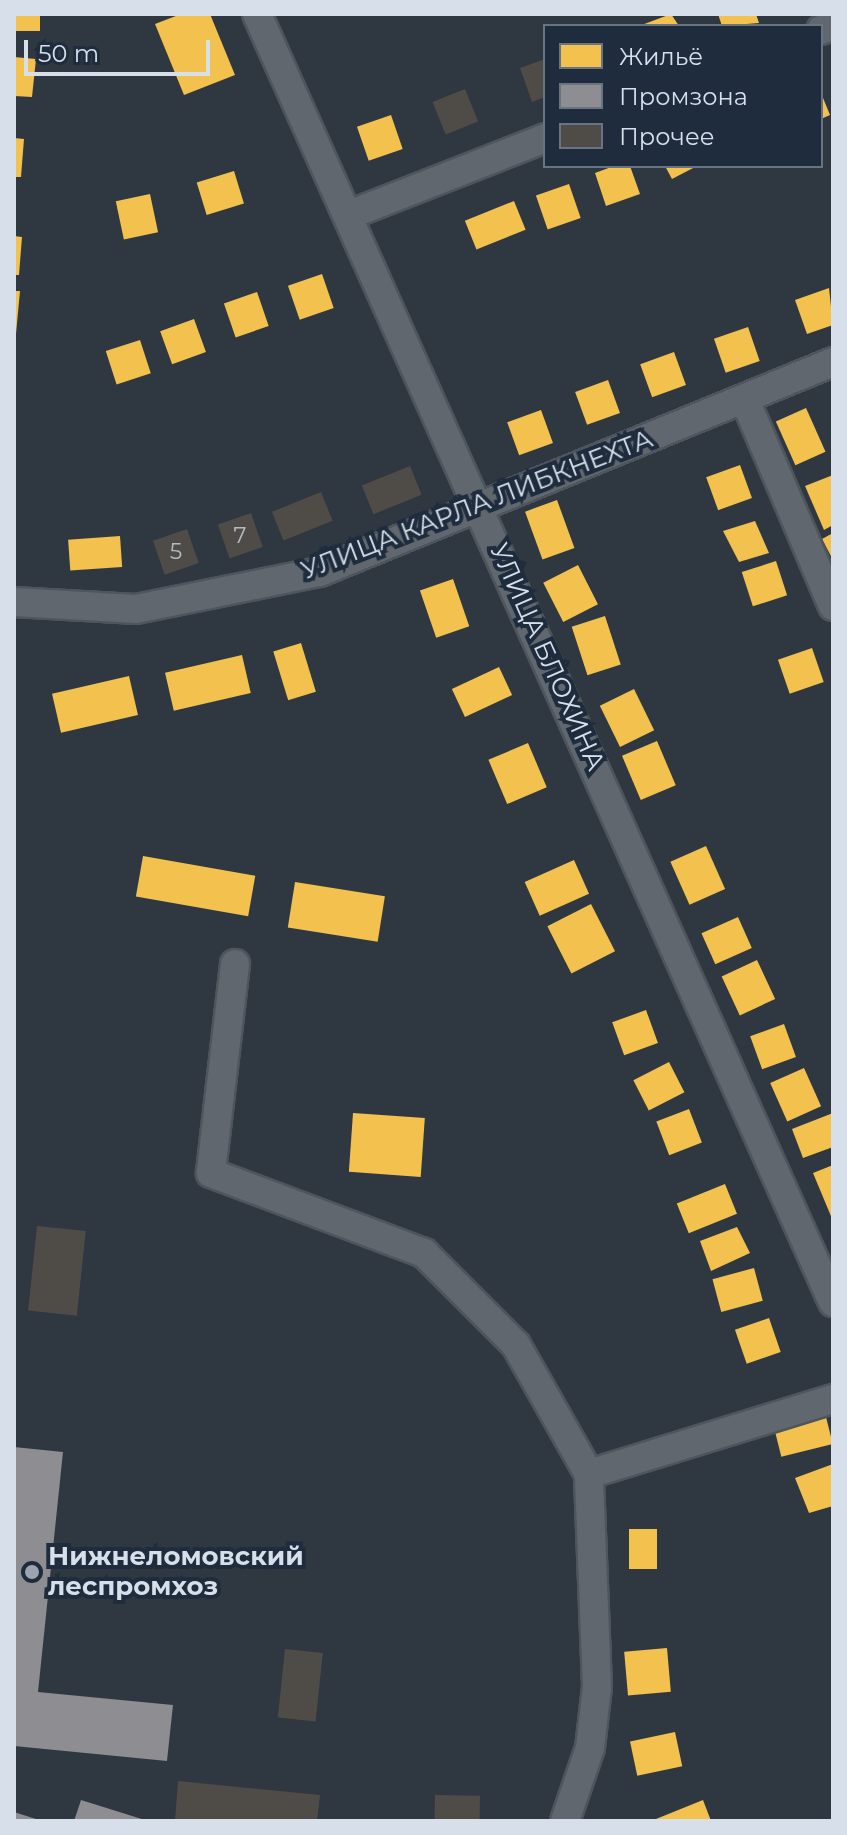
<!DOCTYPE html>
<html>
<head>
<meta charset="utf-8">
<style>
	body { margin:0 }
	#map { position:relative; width:847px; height:1835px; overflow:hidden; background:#2f3741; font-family:Montserrat,sans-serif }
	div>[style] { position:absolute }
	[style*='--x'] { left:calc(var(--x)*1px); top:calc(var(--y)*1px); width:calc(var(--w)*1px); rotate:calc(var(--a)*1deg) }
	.homes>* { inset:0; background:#f2c14e; transform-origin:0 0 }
	.industry>* { inset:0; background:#8d8d92 }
	.building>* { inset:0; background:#4f4c48; transform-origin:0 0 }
	.roads { filter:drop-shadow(2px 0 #4e555d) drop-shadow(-2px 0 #4e555d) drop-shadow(0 2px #4e555d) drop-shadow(0 -2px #4e555d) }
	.minor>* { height:28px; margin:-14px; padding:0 14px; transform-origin:14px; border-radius:14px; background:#60676e }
	.dots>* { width:22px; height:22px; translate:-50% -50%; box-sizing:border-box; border:4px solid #1e2c3d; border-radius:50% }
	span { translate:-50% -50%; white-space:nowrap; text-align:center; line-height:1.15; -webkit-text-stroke:8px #1e2c3d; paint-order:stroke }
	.number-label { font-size:22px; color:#b4bac2 }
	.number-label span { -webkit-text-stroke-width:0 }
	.street-label { font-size:26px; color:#d6dfea }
	.poi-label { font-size:26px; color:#d6dfea; font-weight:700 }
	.left { translate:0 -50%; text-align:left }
	.frame { position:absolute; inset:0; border:16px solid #d6dfea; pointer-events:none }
	.legend { position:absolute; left:543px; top:24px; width:280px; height:144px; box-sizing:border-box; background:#1e2c3d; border:2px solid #687482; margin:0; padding:10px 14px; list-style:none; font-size:24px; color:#d6dfea }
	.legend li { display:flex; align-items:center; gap:16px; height:40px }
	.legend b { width:40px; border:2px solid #687482 }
	.scale { position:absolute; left:24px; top:40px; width:186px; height:36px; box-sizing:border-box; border:4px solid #d6dfea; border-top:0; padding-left:10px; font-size:24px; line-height:28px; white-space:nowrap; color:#d6dfea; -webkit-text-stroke:6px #1e2c3d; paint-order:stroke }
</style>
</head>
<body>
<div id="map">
	<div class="homes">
		<div style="left:14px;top:14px;width:26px;height:17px"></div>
		<div style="clip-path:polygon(181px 14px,210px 14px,235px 75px,184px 95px,155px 24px)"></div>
		<div style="clip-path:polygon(671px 14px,679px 26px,639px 26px)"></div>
		<div style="clip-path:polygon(718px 14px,756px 14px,759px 23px,722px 26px)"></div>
		<div style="clip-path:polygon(14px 57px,36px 59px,32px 97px,14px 96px)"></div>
		<div style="clip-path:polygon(821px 93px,830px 115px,821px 119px)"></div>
		<div style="left:391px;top:115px;width:36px;height:36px;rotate:71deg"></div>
		<div style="clip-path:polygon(14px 138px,24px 139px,21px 177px,14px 177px)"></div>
		<div style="clip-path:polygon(614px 166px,630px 166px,640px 194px,606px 206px,595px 173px)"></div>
		<div style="clip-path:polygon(665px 166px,697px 166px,672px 179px)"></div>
		<div style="left:234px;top:171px;width:34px;height:39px;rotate:73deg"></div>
		<div style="left:569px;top:184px;width:36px;height:35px;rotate:71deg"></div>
		<div style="left:150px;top:194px;width:39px;height:35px;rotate:78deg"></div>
		<div style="left:514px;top:201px;width:31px;height:53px;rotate:68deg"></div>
		<div style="clip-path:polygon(14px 236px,22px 237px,19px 275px,14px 275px)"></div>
		<div style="left:322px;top:274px;width:36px;height:36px;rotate:71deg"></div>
		<div style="clip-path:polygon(829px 288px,833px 325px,807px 334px,795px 300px)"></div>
		<div style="clip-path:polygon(14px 291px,20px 291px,16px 334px,14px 334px)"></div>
		<div style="left:257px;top:292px;width:36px;height:35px;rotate:71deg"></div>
		<div style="left:194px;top:319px;width:35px;height:36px;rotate:70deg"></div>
		<div style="left:748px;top:327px;width:36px;height:36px;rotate:71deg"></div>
		<div style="left:140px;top:340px;width:35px;height:36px;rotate:72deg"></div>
		<div style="left:674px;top:352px;width:35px;height:36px;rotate:70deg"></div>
		<div style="left:608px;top:380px;width:35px;height:35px;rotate:70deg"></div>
		<div style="left:806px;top:408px;width:48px;height:33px;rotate:66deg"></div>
		<div style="left:541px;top:410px;width:35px;height:36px;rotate:70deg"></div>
		<div style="left:740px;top:465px;width:35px;height:36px;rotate:70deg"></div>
		<div style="clip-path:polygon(833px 475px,833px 525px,824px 530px,805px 486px)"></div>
		<div style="left:557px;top:500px;width:51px;height:34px;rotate:70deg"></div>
		<div style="clip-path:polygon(755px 521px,769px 553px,739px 562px,723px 531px)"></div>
		<div style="clip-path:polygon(833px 533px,833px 560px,822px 539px)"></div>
		<div style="left:120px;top:536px;width:31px;height:52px;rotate:86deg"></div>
		<div style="left:776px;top:561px;width:36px;height:36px;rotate:72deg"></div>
		<div style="left:578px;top:565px;width:44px;height:39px;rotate:63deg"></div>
		<div style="left:453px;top:579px;width:50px;height:35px;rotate:71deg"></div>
		<div style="left:605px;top:616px;width:51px;height:35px;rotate:72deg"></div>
		<div style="left:301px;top:643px;width:51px;height:29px;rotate:73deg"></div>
		<div style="left:812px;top:648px;width:36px;height:36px;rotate:71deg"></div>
		<div style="left:242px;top:655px;width:39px;height:79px;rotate:77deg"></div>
		<div style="left:499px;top:667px;width:31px;height:52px;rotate:65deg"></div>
		<div style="left:129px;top:676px;width:40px;height:79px;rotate:77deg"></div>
		<div style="left:634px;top:689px;width:46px;height:38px;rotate:64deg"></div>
		<div style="left:657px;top:741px;width:48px;height:38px;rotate:67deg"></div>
		<div style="left:528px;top:743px;width:48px;height:43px;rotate:67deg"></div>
		<div style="left:706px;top:846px;width:47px;height:39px;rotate:66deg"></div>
		<div style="left:143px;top:856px;width:114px;height:41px;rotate:10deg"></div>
		<div style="left:574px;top:860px;width:37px;height:54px;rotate:66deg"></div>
		<div style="left:295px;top:882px;width:91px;height:46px;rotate:9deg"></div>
		<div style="left:591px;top:904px;width:53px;height:49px;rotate:63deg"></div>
		<div style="left:738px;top:917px;width:34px;height:40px;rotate:66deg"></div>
		<div style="left:757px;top:960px;width:43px;height:39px;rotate:65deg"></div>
		<div style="left:646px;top:1010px;width:35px;height:36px;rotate:70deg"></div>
		<div style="left:784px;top:1024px;width:35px;height:36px;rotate:70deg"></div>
		<div style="left:669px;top:1062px;width:34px;height:40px;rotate:63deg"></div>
		<div style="left:804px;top:1068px;width:42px;height:37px;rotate:66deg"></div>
		<div style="left:689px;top:1109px;width:36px;height:35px;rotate:69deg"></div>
		<div style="left:353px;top:1113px;width:72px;height:59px;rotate:4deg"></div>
		<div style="clip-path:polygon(833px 1113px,833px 1147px,803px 1158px,792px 1129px)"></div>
		<div style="clip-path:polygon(833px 1165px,833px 1221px,813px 1173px)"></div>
		<div style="left:725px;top:1184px;width:32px;height:52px;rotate:68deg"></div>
		<div style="clip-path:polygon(737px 1227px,750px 1253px,711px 1271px,700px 1241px)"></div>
		<div style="left:754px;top:1268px;width:34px;height:43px;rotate:75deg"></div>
		<div style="left:769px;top:1318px;width:36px;height:36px;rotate:71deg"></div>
		<div style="left:825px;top:1413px;width:32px;height:53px;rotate:76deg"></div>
		<div style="clip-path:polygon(833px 1464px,833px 1506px,809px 1513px,795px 1478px)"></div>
		<div style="left:657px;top:1529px;width:40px;height:28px;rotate:90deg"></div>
		<div style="left:667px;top:1648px;width:44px;height:43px;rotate:85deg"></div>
		<div style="left:675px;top:1732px;width:35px;height:46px;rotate:78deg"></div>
		<div style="clip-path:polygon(703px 1800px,711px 1821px,651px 1821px)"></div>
	</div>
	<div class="industry">
		<div style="clip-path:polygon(14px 1447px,63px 1452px,38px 1692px,173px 1705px,167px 1761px,14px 1746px)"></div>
		<div style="clip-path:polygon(81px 1800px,145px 1820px,145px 1821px,74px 1821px)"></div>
		<div style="clip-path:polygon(14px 1812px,39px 1820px,39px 1821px,14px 1821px)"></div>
	</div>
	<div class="building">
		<div style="clip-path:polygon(545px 59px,545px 97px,532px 102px,520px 68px)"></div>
		<div style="left:465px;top:89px;width:35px;height:35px;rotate:68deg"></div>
		<div style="left:410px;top:466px;width:31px;height:52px;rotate:68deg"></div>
		<div style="left:321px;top:492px;width:31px;height:53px;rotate:68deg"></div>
		<div style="left:251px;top:513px;width:36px;height:35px;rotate:71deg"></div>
		<div style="left:187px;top:529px;width:36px;height:36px;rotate:71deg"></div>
		<div style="left:37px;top:1226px;width:49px;height:85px;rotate:6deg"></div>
		<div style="left:285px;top:1649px;width:38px;height:69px;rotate:6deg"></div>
		<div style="clip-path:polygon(178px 1781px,320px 1795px,317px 1821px,175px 1821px)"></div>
		<div style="left:435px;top:1795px;width:45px;height:26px;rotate:1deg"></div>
	</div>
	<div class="roads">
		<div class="minor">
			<div style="--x:257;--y:14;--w:1411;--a:65.91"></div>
			<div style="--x:821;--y:30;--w:13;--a:-23"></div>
			<div style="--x:349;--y:215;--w:211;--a:-21.4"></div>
			<div style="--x:745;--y:400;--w:224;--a:66.9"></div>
			<div style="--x:14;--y:602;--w:122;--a:3.3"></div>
			<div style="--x:136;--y:609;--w:188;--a:-11.4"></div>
			<div style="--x:320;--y:572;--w:554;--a:-22.26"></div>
			<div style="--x:235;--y:964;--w:210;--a:96.6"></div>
			<div style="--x:211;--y:1173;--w:228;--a:20.6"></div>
			<div style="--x:424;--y:1253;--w:130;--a:45"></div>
			<div style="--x:516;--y:1345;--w:148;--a:60.5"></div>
			<div style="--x:565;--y:1821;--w:77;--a:-71.1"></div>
			<div style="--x:590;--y:1748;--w:61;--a:-83.5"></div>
			<div style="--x:597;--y:1687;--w:213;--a:-92.2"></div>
			<div style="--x:589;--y:1474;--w:255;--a:-17.1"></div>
		</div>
	</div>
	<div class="dots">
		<div style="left:32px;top:1572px;background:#9ca4af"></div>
	</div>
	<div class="number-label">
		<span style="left:240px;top:536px">7</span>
		<span style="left:176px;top:552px">5</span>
	</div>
	<div class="street-label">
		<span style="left:477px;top:505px;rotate:-21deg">УЛИЦА КАРЛА ЛИБКНЕХТА</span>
		<span style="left:547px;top:657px;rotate:66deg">УЛИЦА БЛОХИНА</span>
	</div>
	<div class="poi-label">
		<span class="left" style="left:48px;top:1572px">Нижнеломовский<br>леспромхоз</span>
	</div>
	<div class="frame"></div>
	<ul class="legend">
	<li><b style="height:22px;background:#f2c14e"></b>Жильё</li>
	<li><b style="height:22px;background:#8d8d92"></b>Промзона</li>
	<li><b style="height:22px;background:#4f4c48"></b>Прочее</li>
	</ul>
	<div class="scale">50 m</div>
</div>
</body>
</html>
